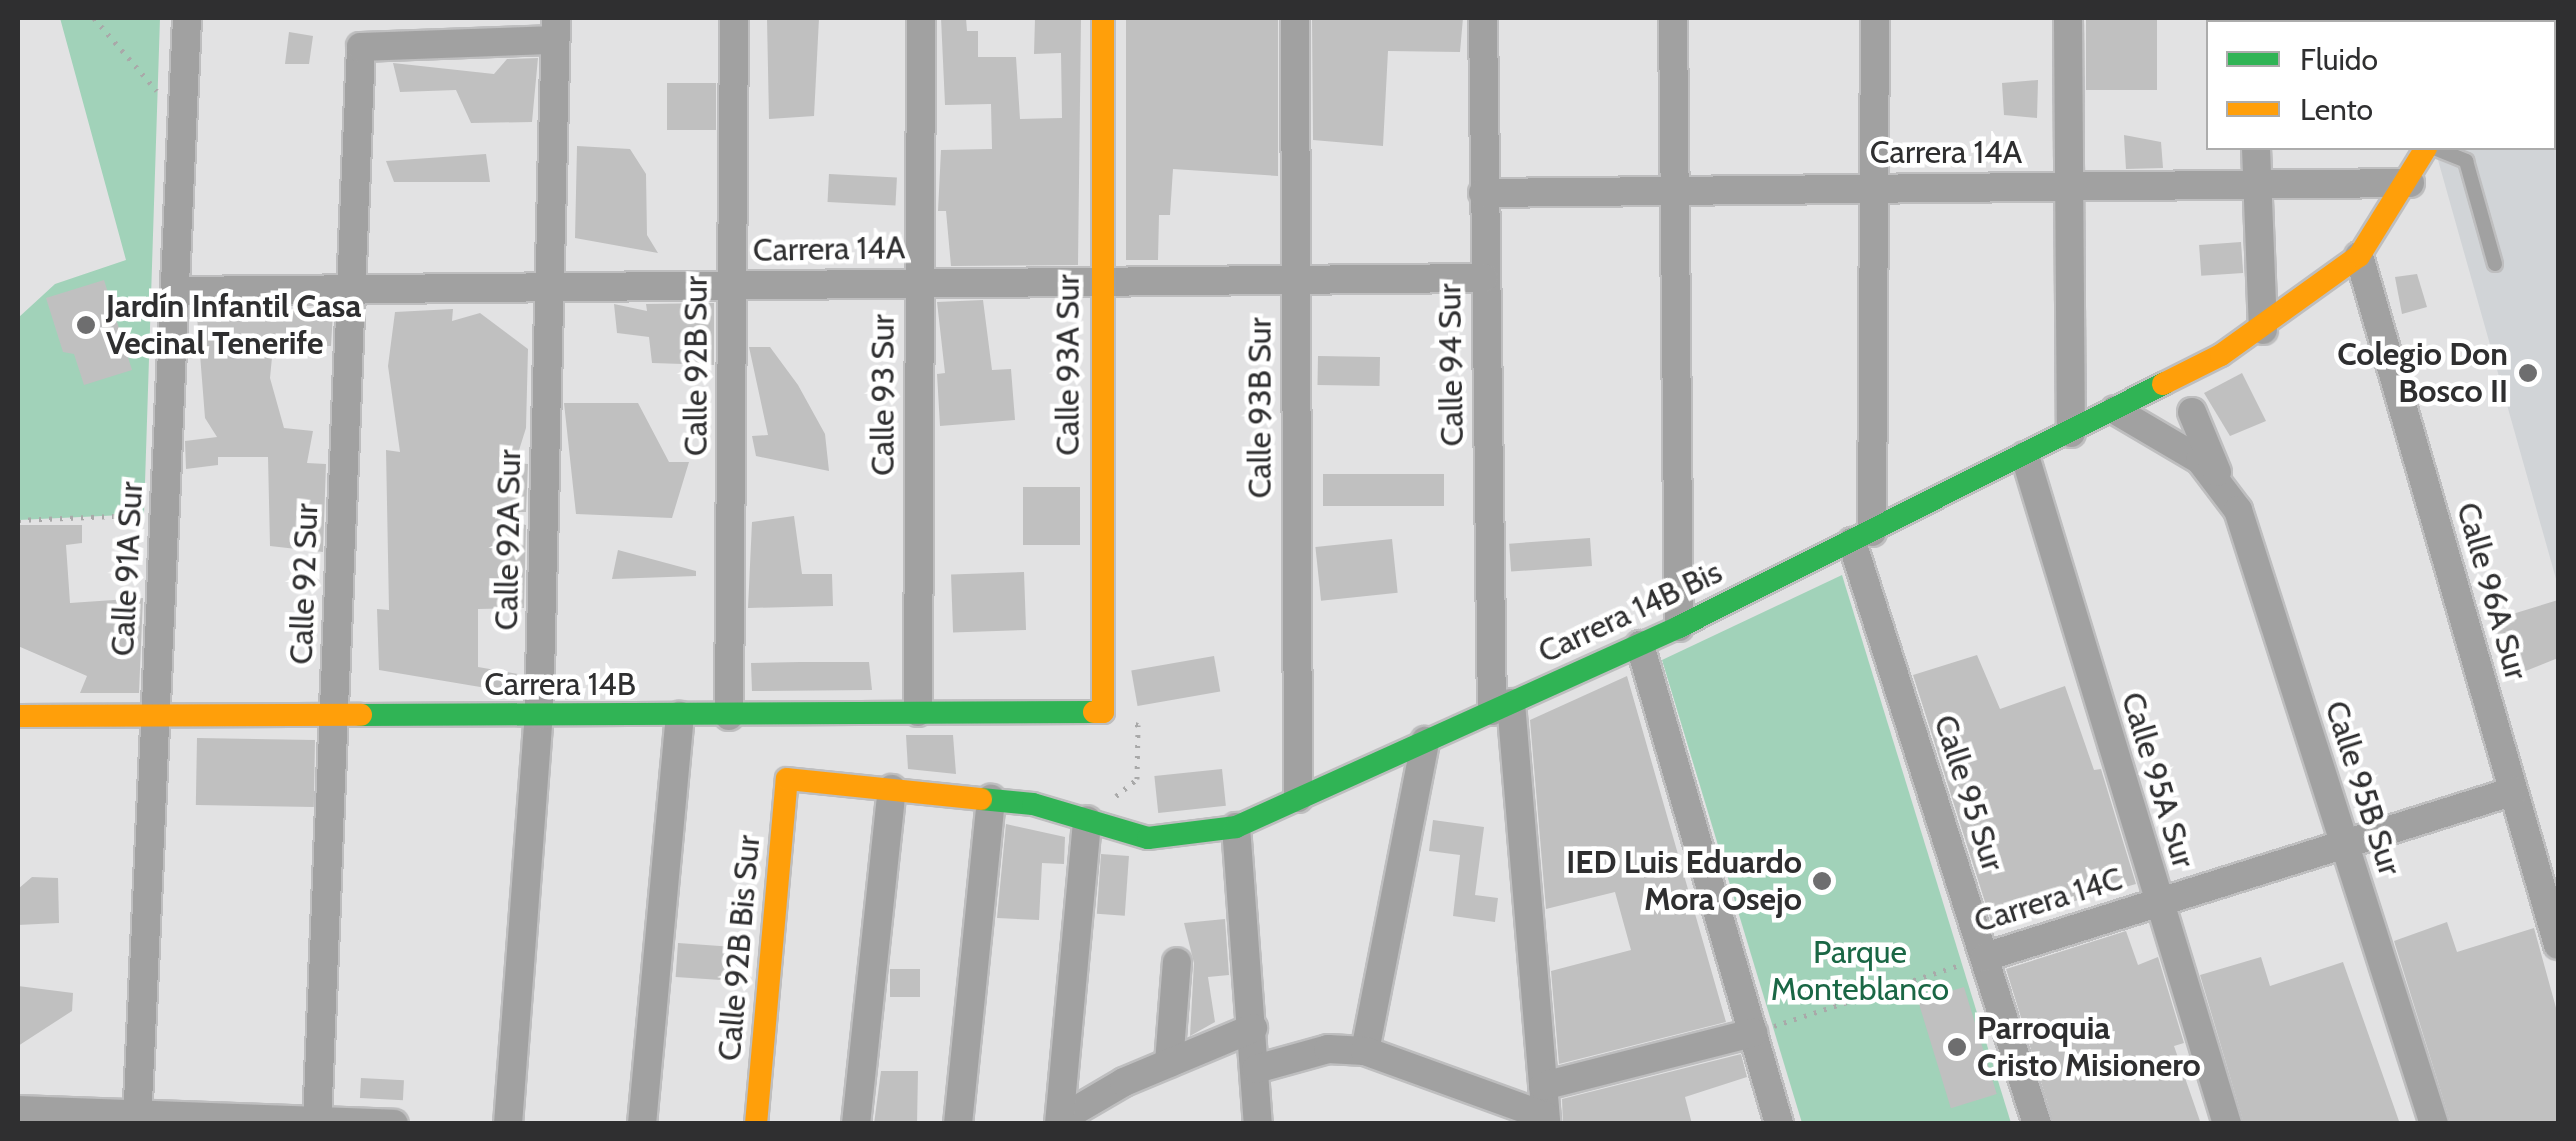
<!DOCTYPE html>
<html>
<head>
<meta charset="utf-8">
<style>
	body { margin:0 }
	#map { position:relative; width:2576px; height:1141px; overflow:hidden; background:#e2e2e3; font-family:Cabin,sans-serif }
	div>[style] { position:absolute }
	[style*='--x'] { left:calc(var(--x)*1px); top:calc(var(--y)*1px); width:calc(var(--w)*1px); rotate:calc(var(--a)*1deg) }
	.built>* { inset:0; background:#d1d4d7 }
	.green>* { inset:0; background:#a1d2b9 }
	.building>* { inset:0; background:#c0c0c0; transform-origin:0 0 }
	.path>* { height:5px; margin-top:-2.5px; transform-origin:0; background:repeating-linear-gradient(90deg,#a9a9a9 0 2.5px,transparent 0 10.5px) }
	.roads { filter:drop-shadow(2px 0 #bebebf) drop-shadow(-2px 0 #bebebf) drop-shadow(0 2px #bebebf) drop-shadow(0 -2px #bebebf) }
	.lane>* { height:14px; margin:-7px; padding:0 7px; transform-origin:7px; border-radius:7px; background:#a1a1a1 }
	.street>* { height:28px; margin:-14px; padding:0 14px; transform-origin:14px; border-radius:14px; background:#a1a1a1 }
	.fast>* { height:22px; margin:-11px; padding:0 11px; transform-origin:11px; border-radius:11px; background:#30b455 }
	.slow>* { height:22px; margin:-11px; padding:0 11px; transform-origin:11px; border-radius:11px; background:#ff9f0a }
	.dots>* { width:28px; height:28px; translate:-50% -50%; box-sizing:border-box; border:5px solid #fff; border-radius:50% }
	span { translate:-50% -50%; white-space:nowrap; text-align:center; line-height:1.15; -webkit-text-stroke:9px #fff; paint-order:stroke }
	.street-label { font-size:32px; color:#2f2f30 }
	.poi-label { font-size:32px; color:#2f2f30; font-weight:700 }
	.left { translate:0 -50%; text-align:left }
	.right { translate:-100% -50%; text-align:right }
	.park-label { font-size:32px; color:#1a6745 }
	.frame { position:absolute; inset:0; border:20px solid #2f2f30; pointer-events:none }
	.legend { position:absolute; left:2206px; top:20px; width:350px; height:130px; box-sizing:border-box; background:#fff; border:2px solid #acacac; margin:0; padding:12px 18px; list-style:none; font-size:30px; color:#2f2f30 }
	.legend li { display:flex; align-items:center; gap:20px; height:50px }
	.legend b { width:50px; border:2px solid #acacac }
</style>
</head>
<body>
<div id="map">
	<div class="built">
		<div style="clip-path:polygon(2554px 113px,2558px 113px,2558px 586px,2438px 160px,2443px 148px,2554px 148px)"></div>
	</div>
	<div class="green">
		<div style="clip-path:polygon(60px 18px,160px 18px,144px 514px,18px 520px,18px 318px,55px 284px,126px 260px)"></div>
		<div style="clip-path:polygon(1842px 575px,2011px 1123px,1802px 1123px,1662px 660px)"></div>
	</div>
	<div class="building">
		<div style="clip-path:polygon(767px 18px,819px 18px,814px 116px,769px 119px)"></div>
		<div style="clip-path:polygon(941px 18px,966px 18px,967px 31px,978px 31px,978px 57px,1016px 57px,1020px 119px,1062px 118px,1061px 53px,1034px 54px,1035px 18px,1081px 18px,1078px 265px,951px 266px,946px 211px,938px 211px,941px 150px,992px 149px,991px 104px,945px 105px)"></div>
		<div style="clip-path:polygon(1126px 18px,1278px 18px,1278px 176px,1173px 169px,1170px 215px,1159px 215px,1158px 260px,1126px 260px)"></div>
		<div style="clip-path:polygon(1312px 18px,1463px 18px,1460px 52px,1388px 51px,1383px 146px,1313px 140px)"></div>
		<div style="left:2086px;top:18px;width:71px;height:72px"></div>
		<div style="clip-path:polygon(289px 32px,313px 36px,309px 64px,285px 64px)"></div>
		<div style="clip-path:polygon(538px 58px,532px 122px,471px 123px,456px 90px,400px 92px,393px 63px,494px 74px,507px 59px)"></div>
		<div style="clip-path:polygon(2038px 80px,2037px 118px,2004px 115px,2002px 83px)"></div>
		<div style="left:667px;top:83px;width:49px;height:47px"></div>
		<div style="clip-path:polygon(2124px 135px,2161px 142px,2163px 168px,2126px 169px)"></div>
		<div style="clip-path:polygon(577px 146px,630px 149px,646px 174px,647px 235px,658px 253px,575px 238px)"></div>
		<div style="clip-path:polygon(486px 154px,490px 182px,394px 182px,386px 161px)"></div>
		<div style="left:829px;top:174px;width:68px;height:28px;rotate:3deg"></div>
		<div style="left:2241px;top:242px;width:31px;height:42px;rotate:86deg"></div>
		<div style="clip-path:polygon(2417px 274px,2427px 307px,2402px 314px,2395px 277px)"></div>
		<div style="clip-path:polygon(104px 280px,132px 370px,84px 385px,74px 354px,63px 352px,46px 298px)"></div>
		<div style="clip-path:polygon(983px 300px,992px 370px,1011px 369px,1015px 420px,940px 426px,937px 374px,945px 373px,937px 302px)"></div>
		<div style="clip-path:polygon(714px 303px,714px 365px,652px 363px,649px 337px,617px 333px,614px 304px,647px 311px,646px 304px)"></div>
		<div style="clip-path:polygon(453px 309px,452px 321px,480px 313px,528px 349px,526px 428px,515px 463px,528px 464px,526px 512px,508px 512px,507px 520px,526px 525px,524px 608px,478px 609px,478px 667px,518px 674px,510px 692px,379px 670px,377px 609px,389px 610px,386px 450px,400px 452px,388px 366px,395px 312px)"></div>
		<div style="clip-path:polygon(276px 310px,333px 312px,331px 346px,273px 347px,270px 378px,284px 428px,313px 431px,307px 463px,326px 464px,323px 552px,270px 546px,268px 457px,218px 457px,218px 465px,186px 469px,185px 441px,217px 437px,205px 418px,197px 316px)"></div>
		<div style="clip-path:polygon(749px 347px,770px 347px,798px 385px,825px 434px,829px 471px,756px 456px,752px 436px,768px 435px)"></div>
		<div style="left:1318px;top:356px;width:62px;height:29px;rotate:1deg"></div>
		<div style="clip-path:polygon(2242px 373px,2266px 421px,2230px 436px,2204px 393px)"></div>
		<div style="clip-path:polygon(564px 403px,638px 403px,669px 462px,689px 462px,672px 518px,576px 514px)"></div>
		<div style="left:1323px;top:474px;width:121px;height:32px"></div>
		<div style="left:1080px;top:487px;width:58px;height:57px;rotate:90deg"></div>
		<div style="clip-path:polygon(794px 516px,802px 574px,832px 574px,833px 606px,748px 608px,752px 522px)"></div>
		<div style="clip-path:polygon(18px 525px,82px 525px,82px 543px,66px 545px,70px 603px,143px 598px,139px 693px,80px 693px,87px 676px,18px 646px)"></div>
		<div style="left:1590px;top:538px;width:28px;height:81px;rotate:86deg"></div>
		<div style="left:1392px;top:539px;width:54px;height:77px;rotate:84deg"></div>
		<div style="clip-path:polygon(618px 550px,696px 571px,696px 576px,612px 579px)"></div>
		<div style="left:1024px;top:572px;width:58px;height:73px;rotate:88deg"></div>
		<div style="clip-path:polygon(2558px 600px,2558px 658px,2513px 676px,2493px 620px)"></div>
		<div style="clip-path:polygon(1977px 655px,2000px 709px,2065px 686px,2094px 770px,2101px 769px,2136px 884px,1992px 924px,1913px 675px)"></div>
		<div style="left:1214px;top:656px;width:36px;height:84px;rotate:80deg"></div>
		<div style="clip-path:polygon(800px 662px,869px 662px,872px 690px,752px 691px,751px 663px)"></div>
		<div style="clip-path:polygon(1627px 676px,1726px 1022px,1559px 1064px,1551px 971px,1631px 950px,1615px 892px,1546px 909px,1530px 720px)"></div>
		<div style="clip-path:polygon(906px 735px,953px 735px,956px 774px,908px 769px)"></div>
		<div style="left:197px;top:738px;width:118px;height:67px;rotate:1deg"></div>
		<div style="left:1222px;top:769px;width:37px;height:68px;rotate:84deg"></div>
		<div style="clip-path:polygon(1433px 820px,1484px 827px,1475px 895px,1498px 898px,1495px 922px,1453px 916px,1460px 855px,1429px 851px)"></div>
		<div style="clip-path:polygon(1006px 824px,1065px 837px,1064px 864px,1042px 863px,1039px 920px,997px 918px)"></div>
		<div style="left:1101px;top:854px;width:28px;height:60px;rotate:4deg"></div>
		<div style="clip-path:polygon(32px 877px,58px 878px,59px 923px,18px 925px,18px 889px)"></div>
		<div style="clip-path:polygon(1225px 919px,1229px 975px,1208px 977px,1215px 1022px,1190px 1036px,1194px 963px,1184px 923px)"></div>
		<div style="clip-path:polygon(2447px 922px,2457px 952px,2534px 928px,2558px 1015px,2558px 1124px,2451px 1124px,2394px 941px)"></div>
		<div style="clip-path:polygon(2126px 931px,2138px 965px,2158px 957px,2184px 1043px,2174px 1046px,2201px 1124px,2054px 1124px,2006px 969px)"></div>
		<div style="left:678px;top:943px;width:49px;height:34px;rotate:4deg"></div>
		<div style="clip-path:polygon(2261px 957px,2270px 986px,2343px 962px,2400px 1124px,2244px 1124px,2200px 975px)"></div>
		<div style="left:890px;top:969px;width:30px;height:28px"></div>
		<div style="clip-path:polygon(18px 986px,73px 993px,72px 1011px,18px 1046px)"></div>
		<div style="left:1964px;top:987px;width:112px;height:48px;rotate:73deg"></div>
		<div style="clip-path:polygon(1741px 1054px,1747px 1077px,1685px 1097px,1692px 1124px,1563px 1124px,1562px 1099px)"></div>
		<div style="clip-path:polygon(881px 1071px,918px 1071px,917px 1124px,874px 1124px)"></div>
		<div style="left:361px;top:1078px;width:43px;height:20px;rotate:3deg"></div>
	</div>
	<div class="path">
		<div style="--x:94;--y:18;--w:96;--a:49.2"></div>
		<div style="--x:18;--y:520;--w:121;--a:-2.4"></div>
		<div style="--x:1116;--y:796;--w:27;--a:-39"></div>
		<div style="--x:1137;--y:779;--w:54;--a:-88.9"></div>
		<div style="--x:1138;--y:725;--w:9;--a:-159"></div>
		<div style="--x:1774;--y:1026;--w:199;--a:-18.2"></div>
	</div>
	<div class="roads">
		<div class="lane">
			<div style="--x:2523;--y:18;--w:4;--a:76"></div>
			<div style="--x:2554;--y:38;--w:6;--a:-45"></div>
			<div style="--x:2434;--y:148;--w:35;--a:22"></div>
			<div style="--x:2466;--y:161;--w:107;--a:74.3"></div>
		</div>
		<div class="street">
			<div style="--x:1295;--y:18;--w:780;--a:89.78"></div>
			<div style="--x:1483;--y:18;--w:693;--a:89.26"></div>
			<div style="--x:1673;--y:18;--w:609;--a:89.44"></div>
			<div style="--x:2068;--y:18;--w:415;--a:89.6"></div>
			<div style="--x:2252;--y:18;--w:4;--a:90"></div>
			<div style="--x:2454;--y:22;--w:4;--a:-76"></div>
			<div style="--x:2256;--y:148;--w:182;--a:87.8"></div>
			<div style="--x:1483;--y:193;--w:927;--a:-0.62"></div>
			<div style="--x:2359;--y:256;--w:717;--a:73.89"></div>
			<div style="--x:175;--y:291;--w:1309;--a:-0.57"></div>
			<div style="--x:2115;--y:410;--w:99;--a:30.5"></div>
			<div style="--x:2200;--y:460;--w:63;--a:52.8"></div>
			<div style="--x:2238;--y:510;--w:645;--a:72.3"></div>
			<div style="--x:2192;--y:412;--w:65;--a:67.4"></div>
			<div style="--x:2025;--y:456;--w:698;--a:73.17"></div>
			<div style="--x:1872;--y:532;--w:514;--a:-89.67"></div>
			<div style="--x:1852;--y:542;--w:611;--a:72.37"></div>
			<div style="--x:1640;--y:645;--w:499;--a:73.8"></div>
			<div style="--x:1511;--y:703;--w:422;--a:85.2"></div>
			<div style="--x:918;--y:712;--w:694;--a:-89.75"></div>
			<div style="--x:729;--y:716;--w:698;--a:-89.59"></div>
			<div style="--x:1236;--y:827;--w:298;--a:85.8"></div>
			<div style="--x:1985;--y:957;--w:554;--a:-17.42"></div>
			<div style="--x:1365;--y:1051;--w:316;--a:-79"></div>
			<div style="--x:1169;--y:1063;--w:101;--a:-85.5"></div>
			<div style="--x:1256;--y:1069;--w:75;--a:-15.5"></div>
			<div style="--x:1328;--y:1049;--w:37;--a:3"></div>
			<div style="--x:1365;--y:1051;--w:191;--a:19.9"></div>
			<div style="--x:1543;--y:1086;--w:217;--a:-14.2"></div>
			<div style="--x:18;--y:1110;--w:376;--a:2.1"></div>
			<div style="--x:1061;--y:1119;--w:73;--a:-30.4"></div>
			<div style="--x:1124;--y:1082;--w:140;--a:-22.7"></div>
			<div style="--x:137;--y:1124;--w:1107;--a:-87.41"></div>
			<div style="--x:317;--y:1124;--w:1078;--a:-87.66"></div>
			<div style="--x:361;--y:47;--w:194;--a:-2.1"></div>
			<div style="--x:508;--y:1124;--w:409;--a:-85.7"></div>
			<div style="--x:539;--y:716;--w:698;--a:-88.6"></div>
			<div style="--x:642;--y:1124;--w:410;--a:-84.7"></div>
			<div style="--x:856;--y:1124;--w:337;--a:-83.9"></div>
			<div style="--x:958;--y:1124;--w:327;--a:-84.2"></div>
			<div style="--x:1059;--y:1124;--w:305;--a:-84.7"></div>
		</div>
		<div class="fast">
			<div style="--x:361;--y:715;--w:733;--a:-0.23"></div>
			<div style="--x:981;--y:799;--w:52;--a:5.5"></div>
			<div style="--x:1033;--y:804;--w:120;--a:16.5"></div>
			<div style="--x:1148;--y:838;--w:89;--a:-7.1"></div>
			<div style="--x:1236;--y:827;--w:486;--a:-24.3"></div>
			<div style="--x:1679;--y:627;--w:542;--a:-26.66"></div>
		</div>
		<div class="slow">
			<div style="--x:2163;--y:384;--w:65;--a:-26.6"></div>
			<div style="--x:2221;--y:355;--w:170;--a:-35.7"></div>
			<div style="--x:2359;--y:256;--w:127;--a:-58.2"></div>
			<div style="--x:1094;--y:712;--w:9;--a:0"></div>
			<div style="--x:1103;--y:712;--w:694;--a:-90"></div>
			<div style="--x:18;--y:716;--w:343;--a:-0.2"></div>
			<div style="--x:756;--y:1124;--w:346;--a:-84.9"></div>
			<div style="--x:787;--y:779;--w:195;--a:5.9"></div>
		</div>
	</div>
	<div class="dots">
		<div style="left:86px;top:325px;background:#6e6e6f"></div>
		<div style="left:2528px;top:373px;background:#6e6e6f"></div>
		<div style="left:1822px;top:881px;background:#6e6e6f"></div>
		<div style="left:1957px;top:1047px;background:#6e6e6f"></div>
	</div>
	<div class="street-label">
		<span style="left:1946px;top:152px">Carrera 14A</span>
		<span style="left:829px;top:249px;rotate:-1deg">Carrera 14A</span>
		<span style="left:1068px;top:365px;rotate:-90deg">Calle 93A Sur</span>
		<span style="left:1451px;top:365px;rotate:-91deg">Calle 94 Sur</span>
		<span style="left:696px;top:366px;rotate:-90deg">Calle 92B Sur</span>
		<span style="left:883px;top:395px;rotate:-90deg">Calle 93 Sur</span>
		<span style="left:1260px;top:408px;rotate:-90deg">Calle 93B Sur</span>
		<span style="left:508px;top:540px;rotate:-89deg">Calle 92A Sur</span>
		<span style="left:127px;top:569px;rotate:-87deg">Calle 91A Sur</span>
		<span style="left:304px;top:584px;rotate:-88deg">Calle 92 Sur</span>
		<span style="left:2492px;top:591px;rotate:74deg">Calle 96A Sur</span>
		<span style="left:1630px;top:612px;rotate:-25deg">Carrera 14B Bis</span>
		<span style="left:560px;top:684px">Carrera 14B</span>
		<span style="left:2158px;top:780px;rotate:73deg">Calle 95A Sur</span>
		<span style="left:2363px;top:788px;rotate:72deg">Calle 95B Sur</span>
		<span style="left:1969px;top:793px;rotate:72deg">Calle 95 Sur</span>
		<span style="left:2048px;top:900px;rotate:-17deg">Carrera 14C</span>
		<span style="left:739px;top:948px;rotate:-85deg">Calle 92B Bis Sur</span>
	</div>
	<div class="poi-label">
		<span class="left" style="left:106px;top:325px">Jardín Infantil Casa<br>Vecinal Tenerife</span>
		<span class="right" style="left:2508px;top:373px">Colegio Don<br>Bosco II</span>
		<span class="right" style="left:1802px;top:881px">IED Luis Eduardo<br>Mora Osejo</span>
		<span class="left" style="left:1977px;top:1047px">Parroquia<br>Cristo Misionero</span>
	</div>
	<div class="park-label">
		<span style="left:1860px;top:971px">Parque<br>Monteblanco</span>
	</div>
	<div class="frame"></div>
	<ul class="legend">
	<li><b style="height:12px;background:#30b455"></b>Fluido</li>
	<li><b style="height:12px;background:#ff9f0a"></b>Lento</li>
	</ul>
</div>
</body>
</html>
